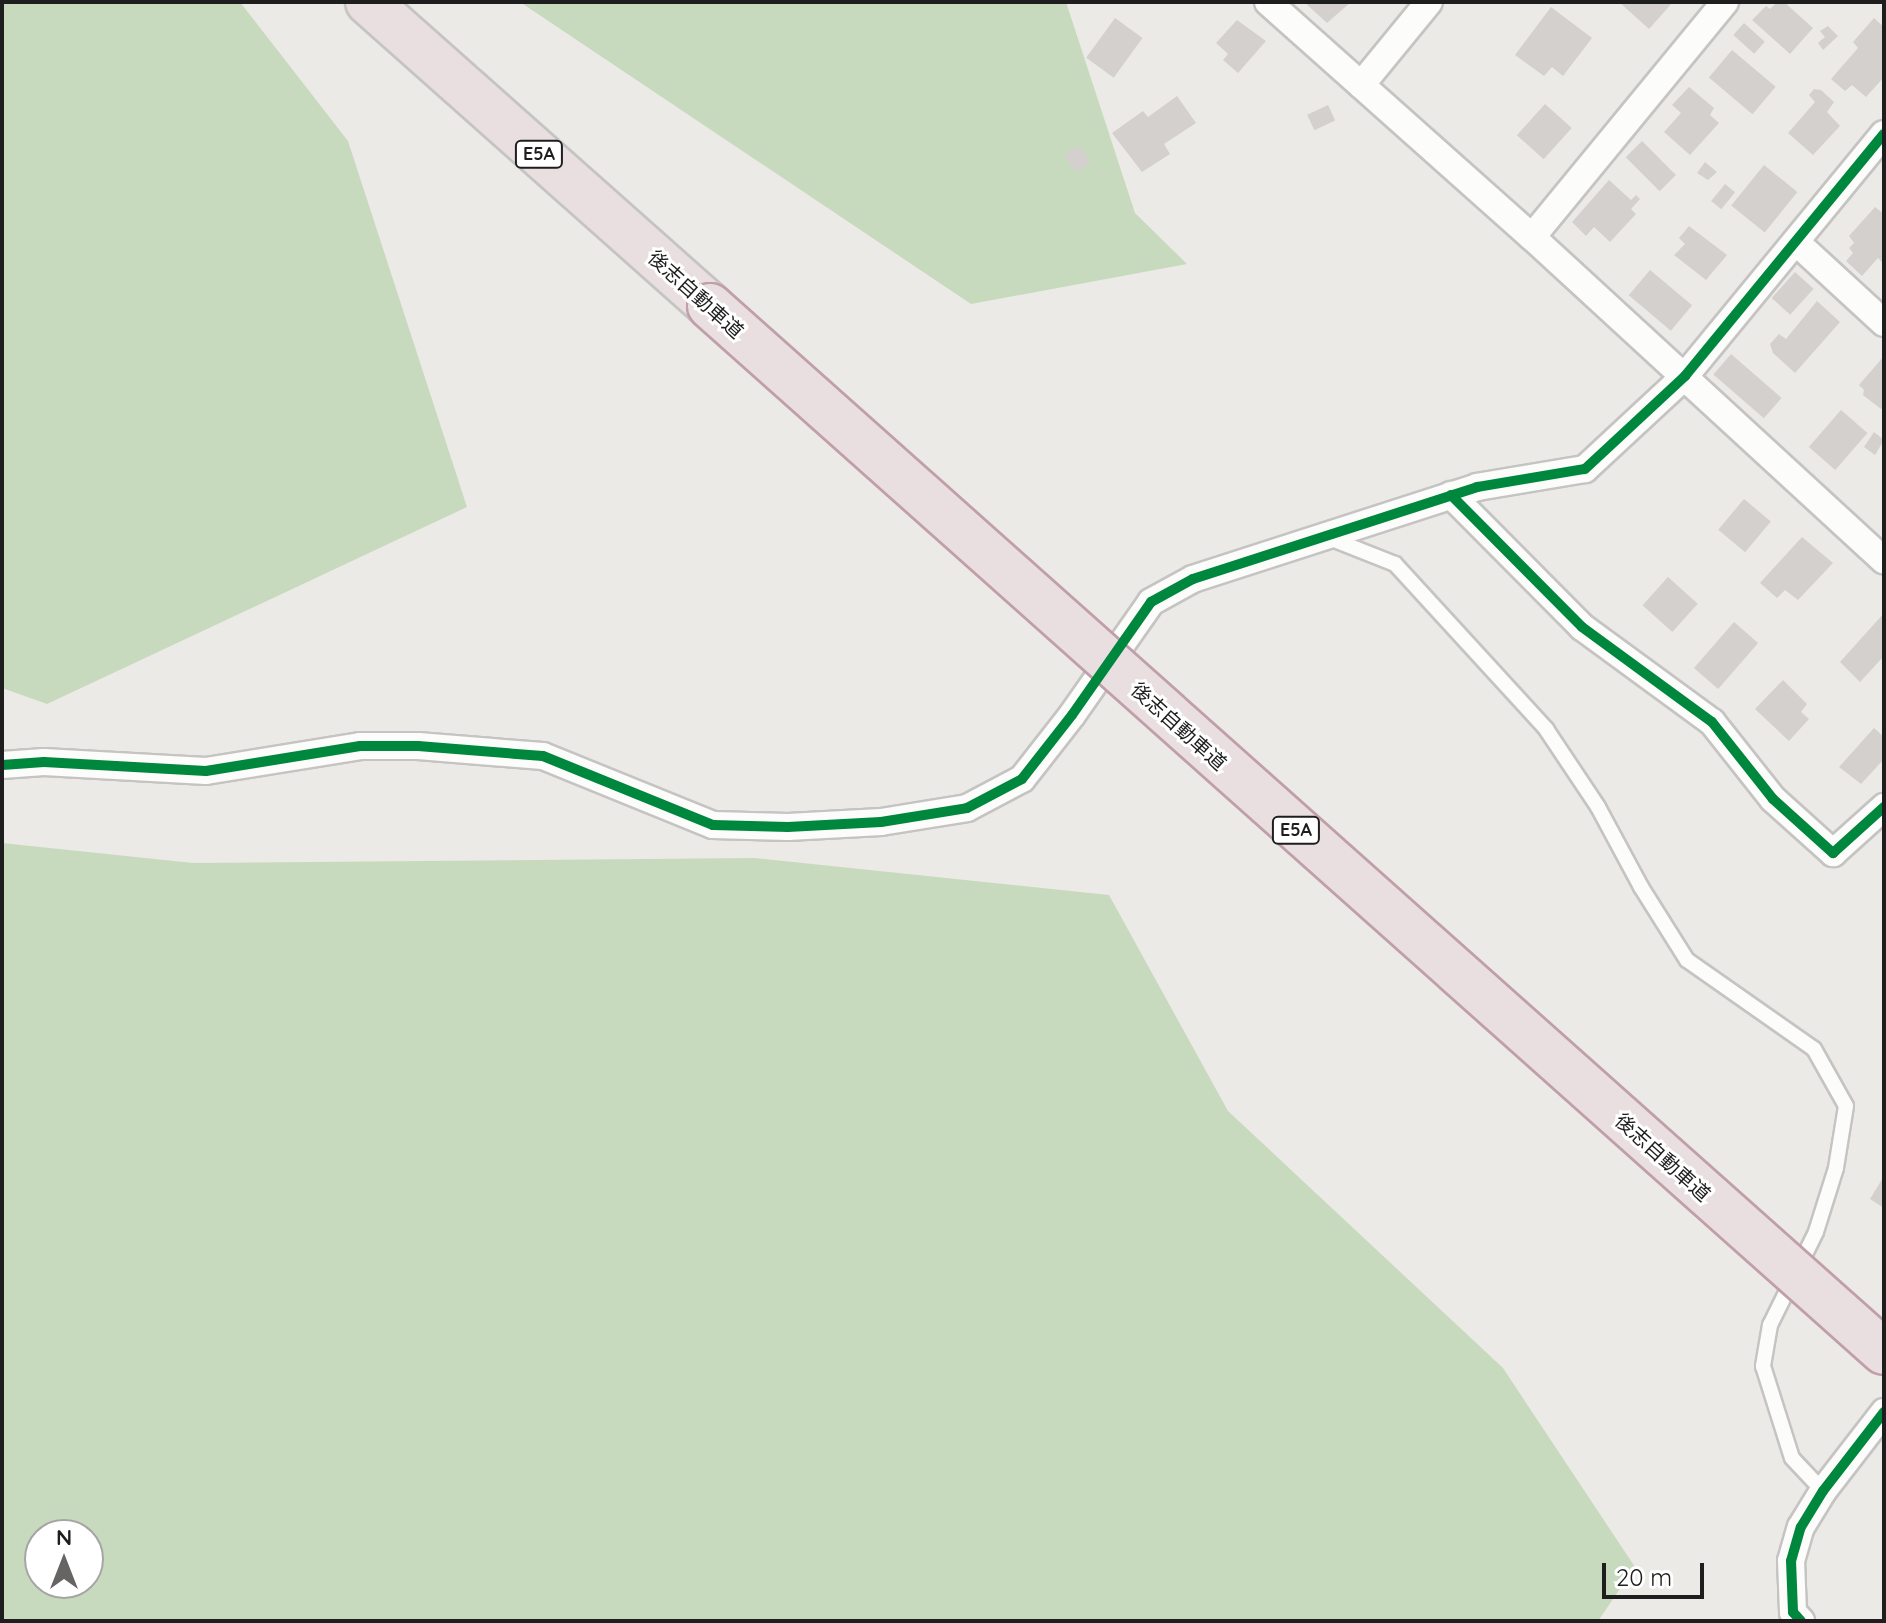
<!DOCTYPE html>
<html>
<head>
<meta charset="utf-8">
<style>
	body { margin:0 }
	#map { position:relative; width:1886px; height:1623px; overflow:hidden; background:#eceae7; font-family:Quicksand,"Noto Sans JP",sans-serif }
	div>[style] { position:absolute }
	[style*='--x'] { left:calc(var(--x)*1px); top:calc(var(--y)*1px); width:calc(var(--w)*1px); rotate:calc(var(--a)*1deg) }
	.forest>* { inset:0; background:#c8dabd }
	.building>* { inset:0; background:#d3d0ce; transform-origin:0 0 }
	.roads { filter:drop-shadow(2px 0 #c5c4c3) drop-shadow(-2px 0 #c5c4c3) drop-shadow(0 2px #c5c4c3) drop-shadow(0 -2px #c5c4c3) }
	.service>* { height:14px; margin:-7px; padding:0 7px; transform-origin:7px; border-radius:7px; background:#fcfcfb }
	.minor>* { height:26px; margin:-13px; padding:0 13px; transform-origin:13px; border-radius:13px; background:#fcfcfb }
	.motorway>* { height:44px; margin:-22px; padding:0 22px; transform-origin:22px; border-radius:22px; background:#e9dfe1 }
	.bridges { filter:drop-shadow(2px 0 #c09faa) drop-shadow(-2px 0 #c09faa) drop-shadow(0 2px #c09faa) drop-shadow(0 -2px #c09faa) }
	.motorway-bridge>* { height:44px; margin:-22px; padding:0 22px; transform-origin:22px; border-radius:22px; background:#e9dfe1 }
	.cycleway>* { height:10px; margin:-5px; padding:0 5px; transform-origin:5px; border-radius:5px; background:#00873e }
	span { translate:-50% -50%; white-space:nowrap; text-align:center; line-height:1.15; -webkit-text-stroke:6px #fff; paint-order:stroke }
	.shield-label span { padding:2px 6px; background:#fff; border:2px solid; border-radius:6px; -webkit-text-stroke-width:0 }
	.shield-label { font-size:18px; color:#1e1e1e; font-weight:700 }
	.street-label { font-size:20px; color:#1e1e1e }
	.frame { position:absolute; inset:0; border:4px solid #1e1e1e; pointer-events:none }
	.north { position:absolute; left:24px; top:1519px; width:80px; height:80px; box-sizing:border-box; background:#fff; border:2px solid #a5a5a5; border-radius:50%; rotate:0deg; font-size:22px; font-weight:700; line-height:32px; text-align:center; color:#1e1e1e }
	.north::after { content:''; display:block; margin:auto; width:28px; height:36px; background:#666564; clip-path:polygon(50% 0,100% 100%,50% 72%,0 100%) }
	.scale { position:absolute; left:1602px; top:1563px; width:102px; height:36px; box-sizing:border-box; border:4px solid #1e1e1e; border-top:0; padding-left:10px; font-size:24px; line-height:28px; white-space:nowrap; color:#1e1e1e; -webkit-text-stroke:6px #fff; paint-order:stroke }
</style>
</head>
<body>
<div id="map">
	<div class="forest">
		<div style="clip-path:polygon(2px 2px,240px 2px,348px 141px,467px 507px,47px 704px,2px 688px)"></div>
		<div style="clip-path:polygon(520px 2px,1066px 2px,1135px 213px,1187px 264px,971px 304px)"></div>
		<div style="clip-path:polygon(evenodd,2px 843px,193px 863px,754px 858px,1109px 895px,1228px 1111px,1503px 1368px,1635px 1567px,1598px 1621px,2px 1621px,2px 843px,88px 1535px,88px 1583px,40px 1583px,40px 1535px,88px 1535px)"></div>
	</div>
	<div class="building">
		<div style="clip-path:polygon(1304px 2px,1351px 2px,1327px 23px)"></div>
		<div style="clip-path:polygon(1619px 2px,1673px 2px,1649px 29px)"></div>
		<div style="clip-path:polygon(1777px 2px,1784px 2px,1813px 28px,1790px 54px,1752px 20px,1766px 6px,1770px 9px)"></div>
		<div style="clip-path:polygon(1551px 7px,1592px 38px,1563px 76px,1552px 67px,1544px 76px,1515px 55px)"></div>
		<div style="left:1115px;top:18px;width:34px;height:49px;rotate:36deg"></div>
		<div style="clip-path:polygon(1874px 18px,1884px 27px,1884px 77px,1866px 97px,1852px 85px,1845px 91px,1831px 79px,1858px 48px,1853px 42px)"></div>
		<div style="clip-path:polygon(1237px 20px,1266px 41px,1238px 73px,1223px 60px,1228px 54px,1216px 43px)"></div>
		<div style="left:1744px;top:23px;width:28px;height:16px;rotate:42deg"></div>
		<div style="clip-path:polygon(1828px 26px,1838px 36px,1823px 50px,1818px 43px,1825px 37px,1820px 31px)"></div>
		<div style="left:1732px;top:50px;width:57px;height:36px;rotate:40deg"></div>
		<div style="clip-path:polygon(1689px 87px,1714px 108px,1710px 115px,1719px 123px,1690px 155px,1664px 132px,1681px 113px,1672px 105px)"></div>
		<div style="clip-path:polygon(1814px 89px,1821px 90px,1834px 102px,1827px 112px,1840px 126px,1813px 155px,1788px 133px,1815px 102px,1809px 95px)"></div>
		<div style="clip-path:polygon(1177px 96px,1196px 123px,1164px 144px,1170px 154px,1142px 172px,1112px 133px,1143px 111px,1148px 117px)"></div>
		<div style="left:1545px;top:104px;width:36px;height:42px;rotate:42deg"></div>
		<div style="left:1328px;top:105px;width:17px;height:23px;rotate:65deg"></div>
		<div style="left:1642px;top:141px;width:48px;height:23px;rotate:45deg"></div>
		<div style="left:1078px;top:145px;width:21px;height:18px;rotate:51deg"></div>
		<div style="clip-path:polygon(1705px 162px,1717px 172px,1708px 180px,1697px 173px)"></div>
		<div style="left:1764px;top:165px;width:43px;height:52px;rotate:39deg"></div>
		<div style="clip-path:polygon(1609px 180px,1631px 200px,1636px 195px,1640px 199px,1631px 209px,1636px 214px,1610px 242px,1594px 227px,1586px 236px,1572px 222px)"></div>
		<div style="left:1725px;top:184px;width:13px;height:22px;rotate:39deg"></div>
		<div style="clip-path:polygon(1875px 207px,1884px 214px,1884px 264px,1878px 258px,1862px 276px,1846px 261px,1853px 253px,1849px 248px,1854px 243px,1849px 236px)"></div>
		<div style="clip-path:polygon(1689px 226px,1727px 255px,1706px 280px,1674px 255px,1685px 244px,1679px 238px)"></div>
		<div style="left:1650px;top:270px;width:55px;height:33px;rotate:40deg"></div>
		<div style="left:1795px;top:272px;width:25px;height:35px;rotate:42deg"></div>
		<div style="clip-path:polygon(1817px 301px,1840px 322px,1795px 373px,1773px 353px,1770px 344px,1779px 334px,1786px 339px)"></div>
		<div style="left:1731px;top:354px;width:67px;height:27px;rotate:41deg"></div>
		<div style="clip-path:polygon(1884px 356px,1884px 406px,1881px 409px,1863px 395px,1864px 390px,1859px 385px)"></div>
		<div style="left:1841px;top:410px;width:35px;height:49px;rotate:41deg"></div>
		<div style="clip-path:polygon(1874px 432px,1884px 440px,1875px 455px,1864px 447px)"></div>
		<div style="left:1744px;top:499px;width:35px;height:40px;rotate:40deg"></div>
		<div style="clip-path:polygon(1802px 537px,1833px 563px,1798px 600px,1785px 590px,1777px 598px,1760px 583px)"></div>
		<div style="left:1668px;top:577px;width:40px;height:38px;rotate:42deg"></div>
		<div style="clip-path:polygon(1884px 613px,1884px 656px,1860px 682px,1840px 662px)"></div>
		<div style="left:1734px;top:622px;width:32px;height:61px;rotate:41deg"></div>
		<div style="clip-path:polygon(1783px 680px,1807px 704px,1801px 712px,1809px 719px,1789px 741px,1755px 709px)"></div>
		<div style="clip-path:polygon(1874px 728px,1884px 737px,1884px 759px,1861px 784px,1839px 767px)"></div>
		<div style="clip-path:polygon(1884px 1176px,1884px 1208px,1870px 1199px)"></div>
	</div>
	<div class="roads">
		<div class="service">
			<div style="--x:1327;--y:537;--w:73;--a:21.7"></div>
			<div style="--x:1395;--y:564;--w:224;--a:47.5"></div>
			<div style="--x:1546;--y:729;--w:94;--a:56.3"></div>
			<div style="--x:1598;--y:807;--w:91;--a:61.7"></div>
			<div style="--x:1641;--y:887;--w:86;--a:57.8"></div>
			<div style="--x:1687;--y:960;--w:155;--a:35"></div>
			<div style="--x:1814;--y:1049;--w:65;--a:60.7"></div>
			<div style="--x:1846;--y:1106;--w:63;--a:99.2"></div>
			<div style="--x:1836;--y:1168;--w:67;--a:107.4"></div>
			<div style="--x:1816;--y:1232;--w:104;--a:116.3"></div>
			<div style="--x:1770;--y:1325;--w:42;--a:99.7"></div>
			<div style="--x:1763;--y:1366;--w:96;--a:72.5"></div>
			<div style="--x:1792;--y:1458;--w:45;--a:46.8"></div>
		</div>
		<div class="minor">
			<div style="--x:1268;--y:2;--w:353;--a:41.7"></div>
			<div style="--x:1532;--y:237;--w:478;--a:42.6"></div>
			<div style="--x:1361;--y:85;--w:107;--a:-50.7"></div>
			<div style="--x:1532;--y:237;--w:304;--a:-50.6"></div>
			<div style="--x:1797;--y:243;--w:118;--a:42.6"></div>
			<div style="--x:1451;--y:495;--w:186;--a:45.2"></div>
			<div style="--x:1582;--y:627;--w:161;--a:36.2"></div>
			<div style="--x:1712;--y:722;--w:98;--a:51.6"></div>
			<div style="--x:1773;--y:799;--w:81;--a:42"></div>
			<div style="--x:1833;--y:853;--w:69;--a:-42"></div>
			<div style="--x:2;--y:765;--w:42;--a:-4.1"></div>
			<div style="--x:44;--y:762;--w:162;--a:3.2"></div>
			<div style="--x:206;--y:771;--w:156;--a:-9.2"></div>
			<div style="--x:360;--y:746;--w:58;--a:0"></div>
			<div style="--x:418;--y:746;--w:125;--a:4.6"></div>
			<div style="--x:543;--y:756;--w:183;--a:22.1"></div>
			<div style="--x:713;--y:825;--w:75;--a:1.5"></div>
			<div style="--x:788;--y:827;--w:93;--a:-3.1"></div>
			<div style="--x:881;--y:822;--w:87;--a:-9.2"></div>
			<div style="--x:967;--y:808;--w:62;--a:-27.8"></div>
			<div style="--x:1022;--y:779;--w:81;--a:-52"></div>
			<div style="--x:1072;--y:715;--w:138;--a:-55"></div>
			<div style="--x:1151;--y:602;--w:48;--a:-28.7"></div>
			<div style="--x:1193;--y:579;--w:299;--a:-17.9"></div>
			<div style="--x:1477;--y:487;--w:109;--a:-9.5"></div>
			<div style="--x:1585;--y:469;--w:137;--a:-42.9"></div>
			<div style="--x:1685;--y:376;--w:313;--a:-50.6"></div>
			<div style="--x:1801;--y:1621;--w:12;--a:-132"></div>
			<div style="--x:1793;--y:1612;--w:51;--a:-92.2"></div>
			<div style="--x:1791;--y:1561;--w:35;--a:-74"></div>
			<div style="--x:1801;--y:1527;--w:42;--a:-58.6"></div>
			<div style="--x:1823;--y:1491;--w:100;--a:-52.3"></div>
		</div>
		<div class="motorway">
			<div style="--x:368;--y:2;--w:458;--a:41.6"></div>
		</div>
	</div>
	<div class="bridges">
		<div class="motorway-bridge">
			<div style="--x:710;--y:306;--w:1572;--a:41.7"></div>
		</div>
	</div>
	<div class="cycleway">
		<div style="--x:1451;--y:495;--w:186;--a:45.2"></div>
		<div style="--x:1582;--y:627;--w:161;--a:36.2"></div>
		<div style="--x:1712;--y:722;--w:98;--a:51.6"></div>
		<div style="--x:1773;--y:799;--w:81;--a:42"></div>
		<div style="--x:1833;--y:853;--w:69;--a:-42"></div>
		<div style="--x:2;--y:765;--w:42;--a:-4.1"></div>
		<div style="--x:44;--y:762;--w:162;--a:3.2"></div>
		<div style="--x:206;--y:771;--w:156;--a:-9.2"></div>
		<div style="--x:360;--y:746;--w:58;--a:0"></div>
		<div style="--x:418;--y:746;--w:125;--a:4.6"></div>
		<div style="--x:543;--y:756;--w:183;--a:22.1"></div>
		<div style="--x:713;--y:825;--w:75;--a:1.5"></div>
		<div style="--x:788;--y:827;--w:93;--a:-3.1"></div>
		<div style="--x:881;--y:822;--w:87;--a:-9.2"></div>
		<div style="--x:967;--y:808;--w:62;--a:-27.8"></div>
		<div style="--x:1022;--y:779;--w:81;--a:-52"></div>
		<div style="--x:1072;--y:715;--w:138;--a:-55"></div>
		<div style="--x:1151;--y:602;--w:48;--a:-28.7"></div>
		<div style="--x:1193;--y:579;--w:299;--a:-17.9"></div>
		<div style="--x:1477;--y:487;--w:109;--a:-9.5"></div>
		<div style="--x:1585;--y:469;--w:137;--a:-42.9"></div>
		<div style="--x:1685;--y:376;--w:313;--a:-50.6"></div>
		<div style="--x:1801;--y:1621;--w:12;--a:-132"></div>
		<div style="--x:1793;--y:1612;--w:51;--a:-92.2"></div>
		<div style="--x:1791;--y:1561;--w:35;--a:-74"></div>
		<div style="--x:1801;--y:1527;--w:42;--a:-58.6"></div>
		<div style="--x:1823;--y:1491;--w:100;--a:-52.3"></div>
	</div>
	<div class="shield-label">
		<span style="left:539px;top:154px">E5A</span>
		<span style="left:1296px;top:830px">E5A</span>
	</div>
	<div class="street-label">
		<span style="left:696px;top:294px;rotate:42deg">後志自動車道</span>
		<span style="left:1179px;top:726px;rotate:42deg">後志自動車道</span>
		<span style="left:1663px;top:1157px;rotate:42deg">後志自動車道</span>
	</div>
	<div class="frame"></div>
	<div class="north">N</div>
	<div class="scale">20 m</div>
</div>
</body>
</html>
